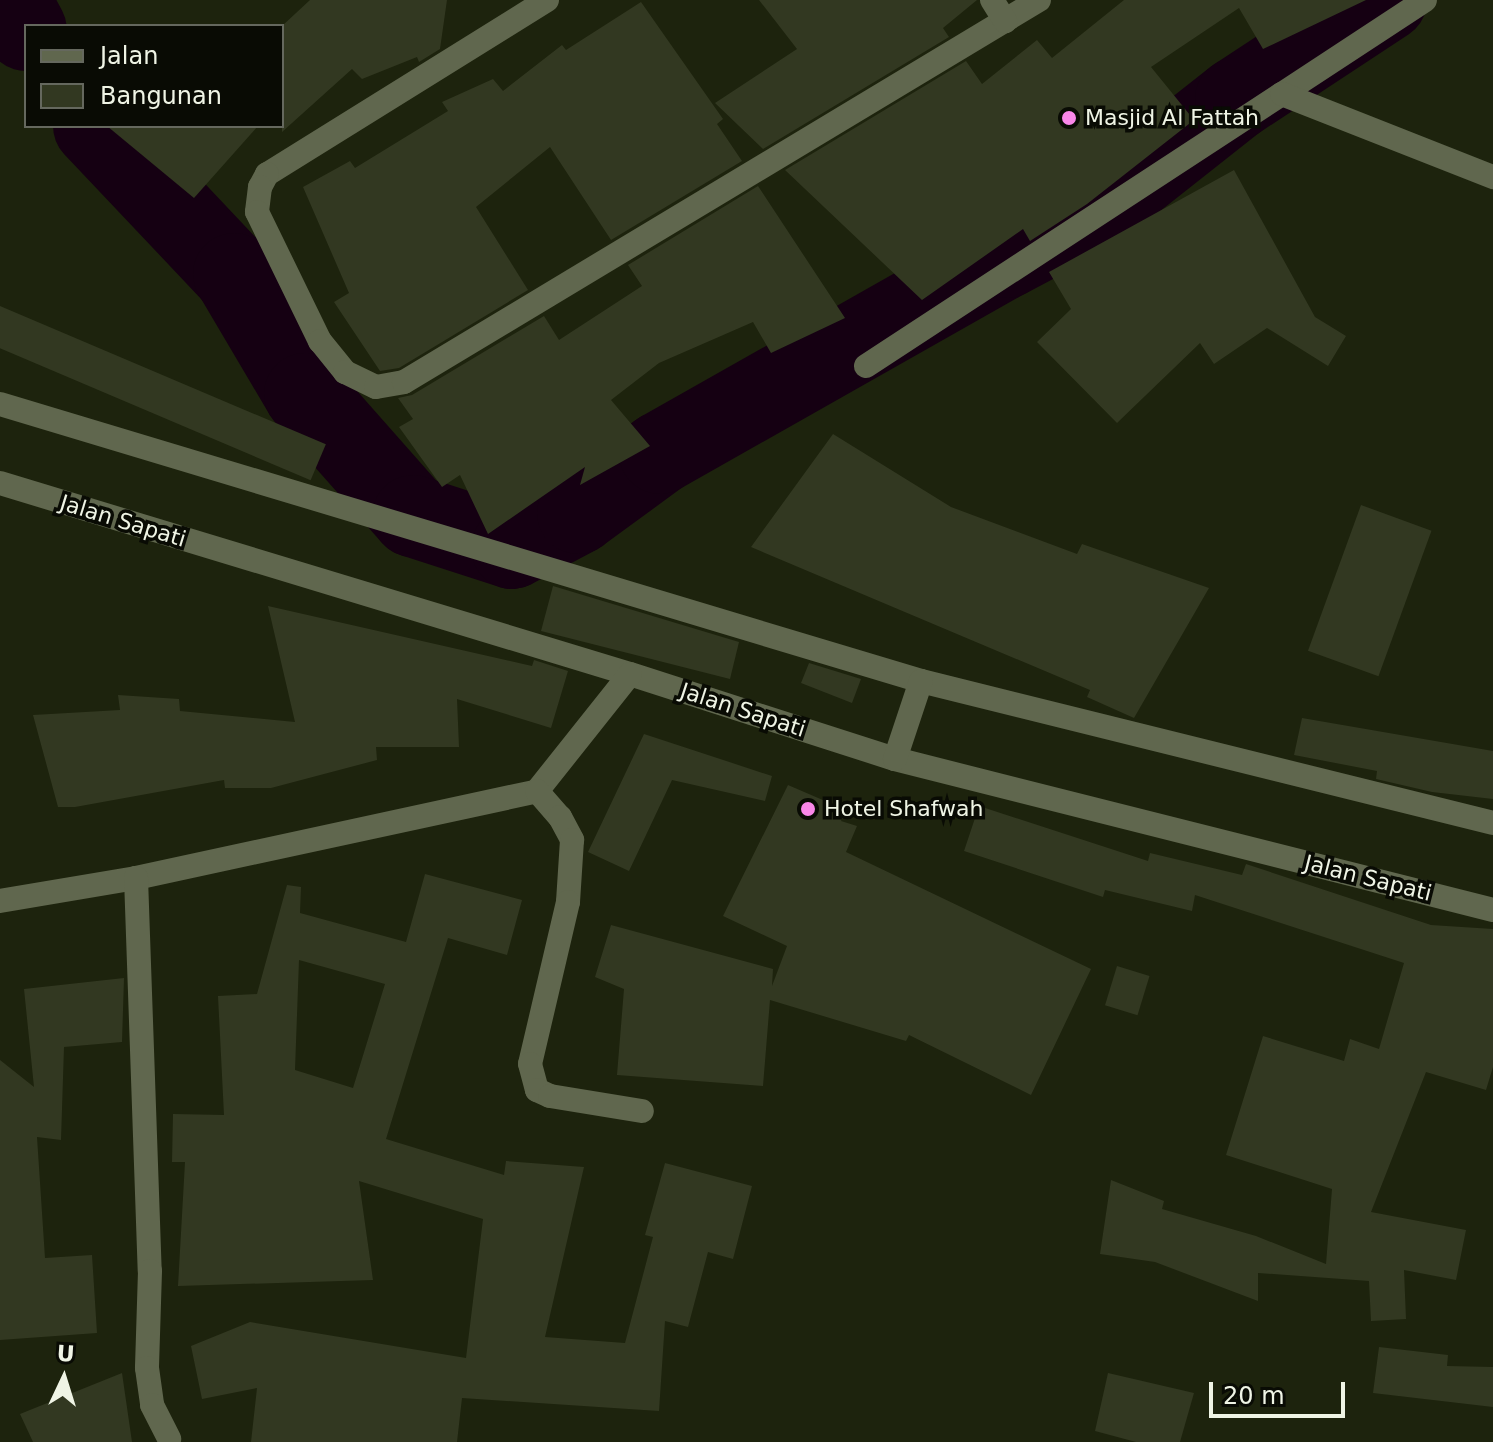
<!DOCTYPE html>
<html>
<head>
<meta charset="utf-8">
<style>
	body { margin:0 }
	#map { position:relative; width:1493px; height:1442px; overflow:hidden; background:#1d230d; font-family:"DejaVu Sans",sans-serif }
	div>[style] { position:absolute }
	[style*='--x'] { left:calc(var(--x)*1px); top:calc(var(--y)*1px); width:calc(var(--w)*1px); rotate:calc(var(--a)*1deg) }
	.river>* { height:82px; margin:-41px; padding:0 41px; transform-origin:41px; border-radius:41px; background:#150012 }
	.building>* { inset:0; background:#323821; transform-origin:0 0 }
	.street>* { height:24px; margin:-12px; padding:0 12px; transform-origin:12px; border-radius:12px; background:#60674e }
	.dots>* { width:22px; height:22px; translate:-50% -50%; box-sizing:border-box; border:4px solid #090b04; border-radius:50% }
	span { translate:-50% -50%; white-space:nowrap; text-align:center; line-height:1.15; -webkit-text-stroke:7px #090b04; paint-order:stroke }
	.poi-label { font-size:22px; color:#eff4e5 }
	.left { translate:0 -50%; text-align:left }
	.street-label { font-size:22px; color:#eff4e5 }
	.legend { position:absolute; left:24px; top:24px; width:260px; height:104px; box-sizing:border-box; background:#090b04; border:2px solid #65685e; margin:0; padding:10px 14px; list-style:none; font-size:24px; color:#eff4e5 }
	.legend li { display:flex; align-items:center; gap:16px; height:40px }
	.legend b { width:40px; border:2px solid #65685e }
	.north { position:absolute; left:24px; top:1338px; width:80px; height:80px; -webkit-text-stroke:6px #090b04; paint-order:stroke; rotate:4deg; font-size:22px; font-weight:700; line-height:32px; text-align:center; color:#eff4e5 }
	.north::after { content:''; display:block; margin:auto; width:28px; height:36px; background:#eff4e5; clip-path:polygon(50% 0,100% 100%,50% 72%,0 100%) }
	.scale { position:absolute; left:1209px; top:1382px; width:136px; height:36px; box-sizing:border-box; border:4px solid #eff4e5; border-top:0; padding-left:10px; font-size:24px; line-height:28px; white-space:nowrap; color:#eff4e5; -webkit-text-stroke:6px #090b04; paint-order:stroke }
</style>
</head>
<body>
<div id="map">
	<div class="river">
		<div style="--x:10;--y:0;--w:34;--a:62"></div>
		<div style="--x:94;--y:126;--w:204;--a:46.6"></div>
		<div style="--x:234;--y:274;--w:139;--a:59.4"></div>
		<div style="--x:305;--y:394;--w:163;--a:48.5"></div>
		<div style="--x:413;--y:516;--w:104;--a:17.9"></div>
		<div style="--x:512;--y:548;--w:75;--a:-27.9"></div>
		<div style="--x:578;--y:513;--w:102;--a:-36.2"></div>
		<div style="--x:660;--y:453;--w:399;--a:-29.5"></div>
		<div style="--x:1007;--y:257;--w:98;--a:-27.9"></div>
		<div style="--x:1094;--y:211;--w:181;--a:-38.3"></div>
		<div style="--x:1236;--y:99;--w:180;--a:-33.4"></div>
	</div>
	<div class="building">
		<div style="clip-path:polygon(310px 0,447px 0,440px 49px,419px 62px,417px 57px,362px 79px,352px 69px,282px 132px,282px 26px)"></div>
		<div style="clip-path:polygon(759px 0,977px 0,943px 28px,949px 37px,763px 149px,715px 103px,797px 49px)"></div>
		<div style="clip-path:polygon(1124px 0,1366px 0,1263px 49px,1239px 8px,1151px 67px,1194px 120px,1087px 204px,1030px 241px,1023px 229px,922px 300px,785px 170px,966px 61px,982px 84px,1037px 40px,1052px 58px)"></div>
		<div style="clip-path:polygon(641px 2px,723px 119px,717px 124px,742px 161px,611px 240px,550px 147px,476px 207px,528px 290px,399px 368px,380px 371px,334px 302px,349px 293px,303px 187px,350px 161px,355px 168px,448px 111px,442px 102px,493px 79px,503px 91px,562px 45px,566px 50px)"></div>
		<div style="clip-path:polygon(107px 126px,258px 126px,194px 198px)"></div>
		<div style="clip-path:polygon(1234px 170px,1315px 317px,1346px 336px,1328px 366px,1267px 328px,1214px 364px,1200px 343px,1117px 423px,1037px 342px,1071px 309px,1049px 272px)"></div>
		<div style="clip-path:polygon(758px 186px,845px 318px,771px 353px,753px 322px,659px 363px,611px 400px,650px 446px,580px 485px,585px 467px,488px 534px,460px 475px,442px 487px,399px 427px,413px 419px,398px 398px,412px 395px,544px 316px,559px 340px,642px 286px,628px 265px)"></div>
		<div style="left:0;top:306px;width:354px;height:39px;rotate:23deg"></div>
		<div style="clip-path:polygon(833px 434px,951px 507px,1077px 554px,1082px 544px,1209px 588px,1134px 718px,1087px 697px,1090px 690px,751px 547px)"></div>
		<div style="left:1361px;top:505px;width:75px;height:155px;rotate:20deg"></div>
		<div style="clip-path:polygon(553px 586px,739px 642px,730px 679px,541px 631px)"></div>
		<div style="clip-path:polygon(268px 606px,532px 666px,534px 660px,568px 671px,551px 728px,457px 699px,459px 747px,376px 747px,377px 760px,271px 788px,225px 788px,224px 780px,75px 807px,58px 807px,33px 715px,120px 710px,118px 695px,179px 699px,180px 711px,295px 722px)"></div>
		<div style="clip-path:polygon(809px 663px,861px 679px,852px 703px,801px 683px)"></div>
		<div style="clip-path:polygon(1302px 718px,1493px 751px,1493px 799px,1432px 792px,1376px 779px,1377px 771px,1294px 755px)"></div>
		<div style="clip-path:polygon(644px 734px,772px 776px,765px 801px,672px 780px,629px 871px,588px 852px)"></div>
		<div style="clip-path:polygon(788px 785px,846px 810px,841px 821px,857px 826px,846px 852px,1091px 969px,1031px 1095px,909px 1035px,906px 1041px,770px 1000px,763px 1086px,617px 1075px,624px 989px,595px 977px,611px 925px,773px 969px,772px 986px,787px 946px,723px 916px)"></div>
		<div style="clip-path:polygon(979px 806px,1148px 861px,1150px 853px,1242px 875px,1246px 864px,1431px 925px,1493px 929px,1493px 1067px,1486px 1090px,1426px 1072px,1371px 1212px,1466px 1230px,1456px 1280px,1404px 1270px,1406px 1319px,1371px 1321px,1369px 1281px,1258px 1273px,1258px 1301px,1155px 1262px,1100px 1254px,1111px 1180px,1164px 1201px,1162px 1209px,1256px 1236px,1326px 1264px,1332px 1189px,1226px 1155px,1263px 1036px,1344px 1061px,1350px 1039px,1379px 1049px,1404px 963px,1195px 895px,1192px 911px,1105px 890px,1103px 897px,964px 851px)"></div>
		<div style="clip-path:polygon(evenodd,425px 874px,522px 900px,507px 955px,448px 938px,386px 1139px,504px 1175px,506px 1161px,584px 1167px,545px 1337px,625px 1343px,653px 1237px,645px 1235px,665px 1163px,752px 1186px,733px 1259px,708px 1252px,688px 1327px,665px 1321px,659px 1411px,462px 1398px,457px 1442px,251px 1442px,257px 1388px,202px 1399px,191px 1346px,250px 1322px,466px 1358px,483px 1219px,359px 1181px,373px 1280px,178px 1286px,185px 1162px,172px 1162px,173px 1114px,224px 1115px,218px 996px,257px 994px,287px 885px,301px 887px,300px 913px,406px 942px,425px 874px,299px 960px,385px 984px,353px 1088px,295px 1070px,299px 960px)"></div>
		<div style="left:1117px;top:966px;width:34px;height:41px;rotate:17deg"></div>
		<div style="clip-path:polygon(124px 978px,122px 1042px,64px 1047px,61px 1140px,37px 1137px,45px 1258px,92px 1255px,97px 1333px,0 1340px,0 1060px,34px 1087px,24px 989px)"></div>
		<div style="clip-path:polygon(1379px 1347px,1448px 1355px,1447px 1366px,1493px 1367px,1493px 1407px,1373px 1393px)"></div>
		<div style="clip-path:polygon(122px 1373px,132px 1442px,33px 1442px,20px 1414px)"></div>
		<div style="clip-path:polygon(1108px 1373px,1194px 1393px,1180px 1442px,1136px 1442px,1095px 1431px)"></div>
	</div>
	<div class="street">
		<div style="--x:547;--y:0;--w:330;--a:148.1"></div>
		<div style="--x:267;--y:174;--w:15;--a:118"></div>
		<div style="--x:260;--y:187;--w:25;--a:97"></div>
		<div style="--x:257;--y:212;--w:144;--a:64"></div>
		<div style="--x:320;--y:341;--w:40;--a:51"></div>
		<div style="--x:345;--y:372;--w:34;--a:26"></div>
		<div style="--x:376;--y:387;--w:28;--a:-10"></div>
		<div style="--x:404;--y:382;--w:741;--a:-31.03"></div>
		<div style="--x:992;--y:0;--w:25;--a:58"></div>
		<div style="--x:1282;--y:94;--w:171;--a:-33.3"></div>
		<div style="--x:866;--y:366;--w:497;--a:-33.2"></div>
		<div style="--x:1282;--y:94;--w:227;--a:21.5"></div>
		<div style="--x:0;--y:404;--w:962;--a:16.74"></div>
		<div style="--x:921;--y:681;--w:589;--a:13.94"></div>
		<div style="--x:0;--y:483;--w:658;--a:16.87"></div>
		<div style="--x:630;--y:674;--w:278;--a:17.8"></div>
		<div style="--x:895;--y:759;--w:617;--a:14.17"></div>
		<div style="--x:895;--y:759;--w:82;--a:-71.6"></div>
		<div style="--x:537;--y:791;--w:149;--a:-51.5"></div>
		<div style="--x:136;--y:878;--w:410;--a:-12.2"></div>
		<div style="--x:537;--y:791;--w:35;--a:49"></div>
		<div style="--x:560;--y:817;--w:26;--a:62"></div>
		<div style="--x:572;--y:840;--w:62;--a:93.7"></div>
		<div style="--x:568;--y:902;--w:166;--a:103.2"></div>
		<div style="--x:530;--y:1064;--w:27;--a:75"></div>
		<div style="--x:537;--y:1090;--w:14;--a:25"></div>
		<div style="--x:550;--y:1096;--w:93;--a:9.3"></div>
		<div style="--x:0;--y:901;--w:138;--a:-9.6"></div>
		<div style="--x:136;--y:878;--w:393;--a:88"></div>
		<div style="--x:150;--y:1271;--w:97;--a:91.8"></div>
		<div style="--x:147;--y:1368;--w:37;--a:82"></div>
		<div style="--x:152;--y:1405;--w:38;--a:63"></div>
	</div>
	<div class="dots">
		<div style="left:1069px;top:118px;background:#f987e9"></div>
		<div style="left:808px;top:809px;background:#f987e9"></div>
	</div>
	<div class="poi-label">
		<span class="left" style="left:1085px;top:118px">Masjid Al Fattah</span>
		<span class="left" style="left:824px;top:809px">Hotel Shafwah</span>
	</div>
	<div class="street-label">
		<span style="left:123px;top:521px;rotate:17deg">Jalan Sapati</span>
		<span style="left:743px;top:710px;rotate:18deg">Jalan Sapati</span>
		<span style="left:1368px;top:878px;rotate:14deg">Jalan Sapati</span>
	</div>
	<ul class="legend">
	<li><b style="height:10px;background:#60674e"></b>Jalan</li>
	<li><b style="height:22px;background:#323821"></b>Bangunan</li>
	</ul>
	<div class="north">U</div>
	<div class="scale">20 m</div>
</div>
</body>
</html>
